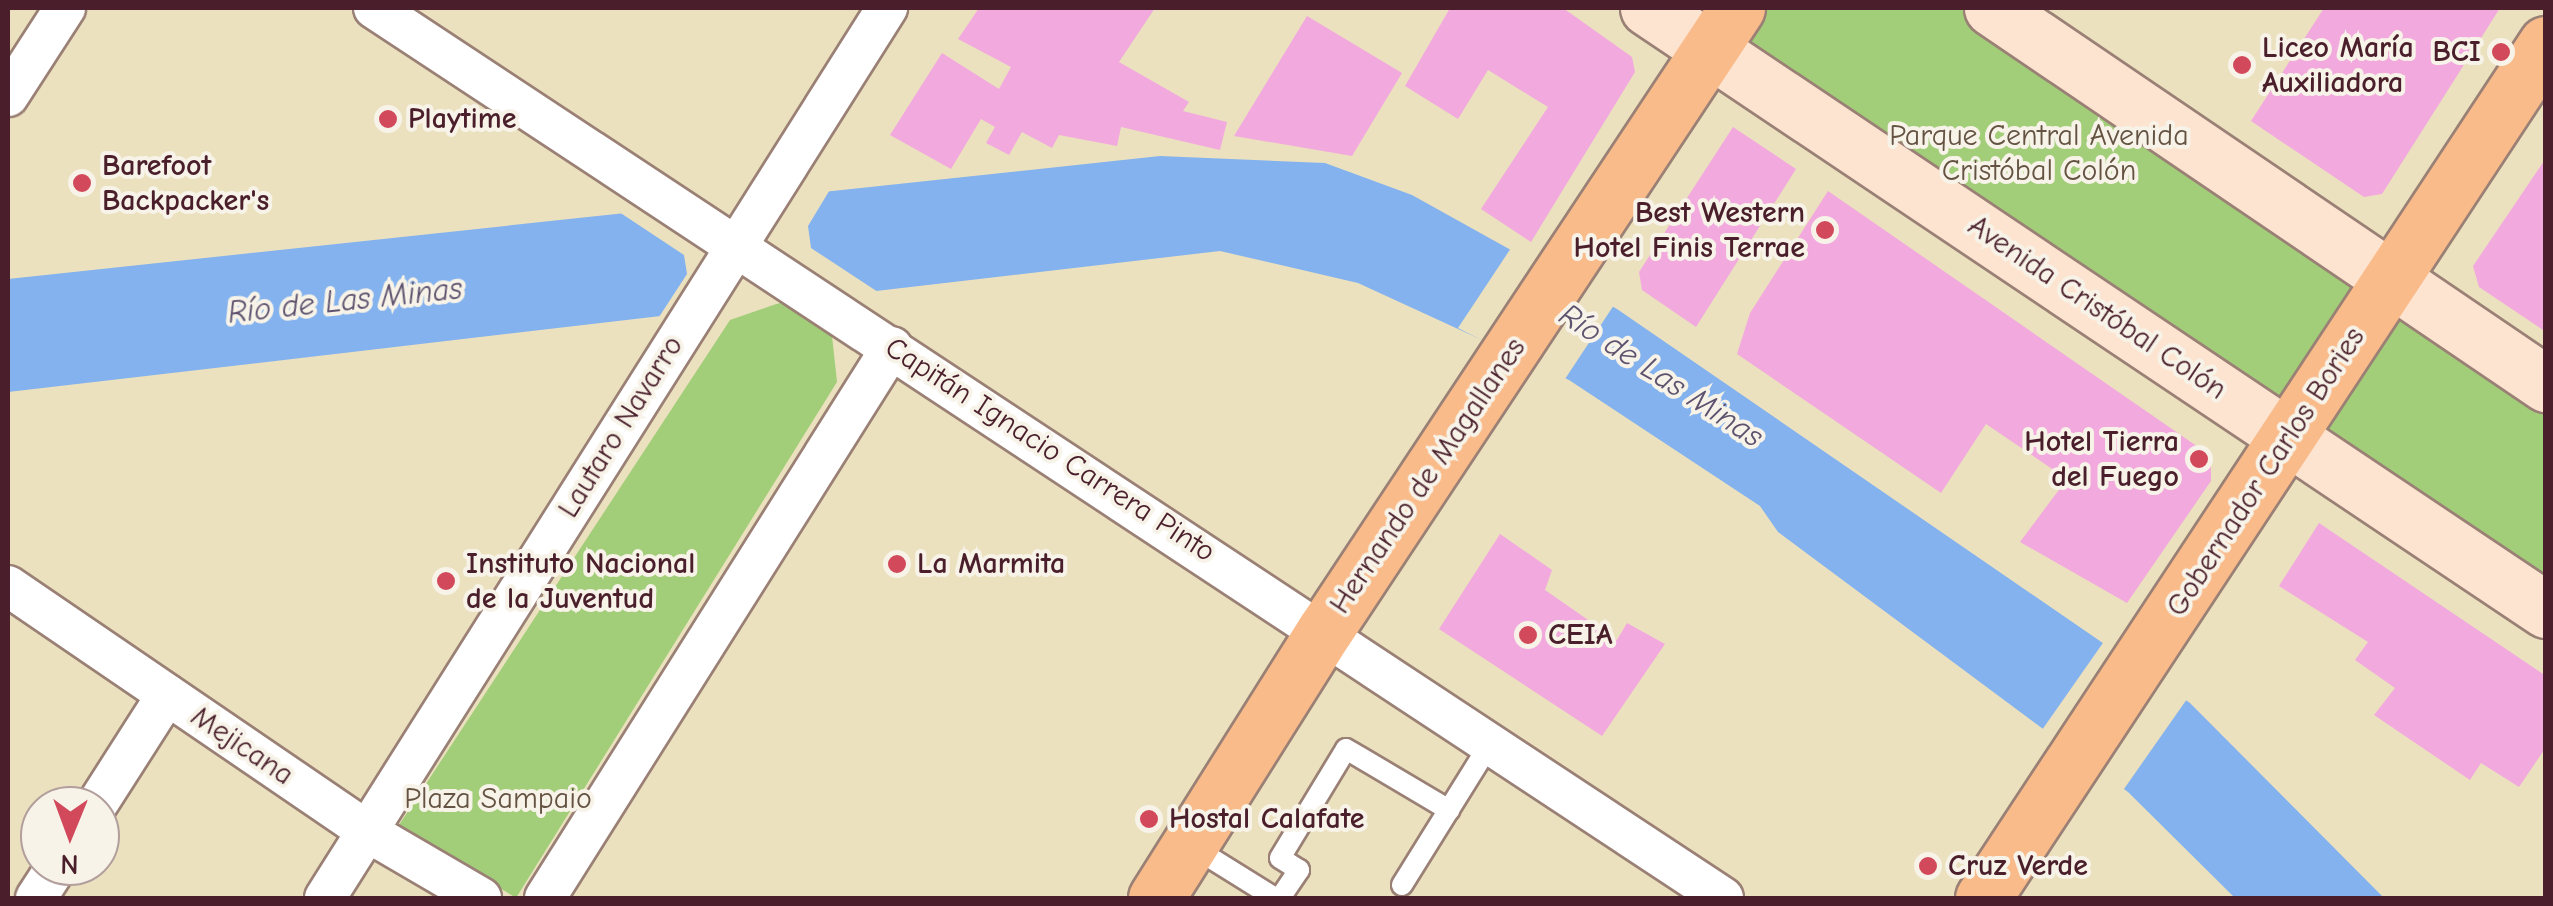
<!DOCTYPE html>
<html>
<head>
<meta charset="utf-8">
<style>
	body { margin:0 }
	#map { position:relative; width:2553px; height:906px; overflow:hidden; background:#ebe1bf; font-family:"Comic Neue",sans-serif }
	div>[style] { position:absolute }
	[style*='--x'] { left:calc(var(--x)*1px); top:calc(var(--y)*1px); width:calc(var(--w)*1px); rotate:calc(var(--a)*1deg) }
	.green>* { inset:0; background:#a2cd79 }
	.water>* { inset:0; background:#84b2ee }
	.pier>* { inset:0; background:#ebe1bf; transform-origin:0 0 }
	.building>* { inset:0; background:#f2a9de }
	.roads { filter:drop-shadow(2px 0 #9a8075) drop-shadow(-2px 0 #9a8075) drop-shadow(0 2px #9a8075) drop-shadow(0 -2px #9a8075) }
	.lane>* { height:20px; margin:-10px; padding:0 10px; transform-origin:10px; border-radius:10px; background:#fff }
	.street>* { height:40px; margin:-20px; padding:0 20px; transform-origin:20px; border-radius:20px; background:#fff }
	.secondary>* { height:55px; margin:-27.5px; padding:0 27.5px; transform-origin:27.5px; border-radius:27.5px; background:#fde4d1 }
	.primary>* { height:55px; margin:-27.5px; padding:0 27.5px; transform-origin:27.5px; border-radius:27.5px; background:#fabb8b }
	.dots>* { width:28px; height:28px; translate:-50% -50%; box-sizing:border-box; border:5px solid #f7f3e8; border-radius:50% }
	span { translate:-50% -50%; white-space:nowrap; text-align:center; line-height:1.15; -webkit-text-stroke:8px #f7f3e8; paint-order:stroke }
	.poi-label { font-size:30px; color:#4a1f2b; font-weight:700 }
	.left { translate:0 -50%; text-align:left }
	.right { translate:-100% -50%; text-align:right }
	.park-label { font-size:30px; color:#645342 }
	.street-label { font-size:30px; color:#4a1f2b }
	.water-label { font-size:32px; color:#5e526f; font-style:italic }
	.frame { position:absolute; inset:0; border:10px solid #4a1f2b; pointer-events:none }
	.north { position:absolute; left:20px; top:786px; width:100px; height:100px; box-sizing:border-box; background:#f7f3e8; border:2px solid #b29e9c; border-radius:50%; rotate:181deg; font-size:28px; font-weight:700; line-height:40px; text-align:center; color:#4a1f2b }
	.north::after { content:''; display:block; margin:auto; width:35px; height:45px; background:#d1495b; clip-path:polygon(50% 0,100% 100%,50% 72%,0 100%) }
</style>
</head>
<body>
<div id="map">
	<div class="green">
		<div style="clip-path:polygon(1672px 8px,1969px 8px,2545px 392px,2545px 589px)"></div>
		<div style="clip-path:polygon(782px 302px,832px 336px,837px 382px,516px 898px,399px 825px,730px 320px)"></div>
	</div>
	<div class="water">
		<div style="clip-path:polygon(1160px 156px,1325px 163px,1412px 195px,1617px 309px,2190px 703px,2384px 898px,2235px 898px,2128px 792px,1778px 532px,1760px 506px,1569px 380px,1358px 283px,1220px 251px,8px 392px,8px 279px)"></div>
	</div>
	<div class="pier">
		<div style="clip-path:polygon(834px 183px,808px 226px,811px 248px,878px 292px,659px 317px,687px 274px,684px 255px,613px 208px)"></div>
		<div style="clip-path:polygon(1513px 245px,1616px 302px,1563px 382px,1458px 328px)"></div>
		<div style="left:2105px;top:640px;width:101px;height:112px;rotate:35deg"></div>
	</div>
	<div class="building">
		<div style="clip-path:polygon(979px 8px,1155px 8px,1119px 62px,1189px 102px,1183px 111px,1227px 122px,1220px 150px,1121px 127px,1117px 146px,1059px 135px,1052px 148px,1022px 132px,1009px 155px,986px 143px,995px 127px,981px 119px,951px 169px,890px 135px,942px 53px,999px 89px,1011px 67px,958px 39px)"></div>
		<div style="clip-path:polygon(1450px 8px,1563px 8px,1632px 57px,1635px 72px,1531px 242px,1481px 209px,1548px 107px,1488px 70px,1458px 119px,1405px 86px)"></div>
		<div style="clip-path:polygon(2324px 8px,2500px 8px,2382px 194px,2364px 197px,2251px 121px)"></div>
		<div style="clip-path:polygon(1307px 16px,1402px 73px,1352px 156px,1234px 136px)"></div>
		<div style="clip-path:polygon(1733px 127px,1796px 169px,1696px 327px,1642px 290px,1639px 272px)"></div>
		<div style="clip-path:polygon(2546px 158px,2546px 332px,2479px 287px,2473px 266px)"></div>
		<div style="clip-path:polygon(1828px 191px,2211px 456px,2211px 481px,2127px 603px,2020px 542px,2067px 479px,1986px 424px,1941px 493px,1737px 354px,1750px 313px)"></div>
		<div style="clip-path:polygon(2319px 523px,2546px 676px,2546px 747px,2519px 787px,2481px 763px,2470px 780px,2374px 715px,2395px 688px,2355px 660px,2368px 642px,2279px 586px)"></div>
		<div style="clip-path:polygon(1500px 534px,1552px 570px,1545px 590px,1617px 640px,1627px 623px,1665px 644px,1602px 736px,1439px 629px)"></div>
	</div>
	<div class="roads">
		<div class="lane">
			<div style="--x:1193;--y:847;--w:97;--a:31.9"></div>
			<div style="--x:1402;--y:885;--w:168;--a:-58.1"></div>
			<div style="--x:1280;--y:898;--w:34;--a:-56"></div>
			<div style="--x:1299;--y:870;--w:22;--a:-148"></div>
			<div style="--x:1280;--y:858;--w:127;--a:-58.8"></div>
			<div style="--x:1346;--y:749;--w:120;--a:30.6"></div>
		</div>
		<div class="street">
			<div style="--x:374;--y:8;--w:1616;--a:33.41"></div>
			<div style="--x:8;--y:96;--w:105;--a:-57.1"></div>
			<div style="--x:8;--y:586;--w:436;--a:34.3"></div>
			<div style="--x:368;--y:832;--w:131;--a:30.3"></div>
			<div style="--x:96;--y:806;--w:132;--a:-57.4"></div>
			<div style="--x:36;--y:898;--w:38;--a:-57"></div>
			<div style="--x:325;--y:898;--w:1053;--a:-57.73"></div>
			<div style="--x:545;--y:898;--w:651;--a:-57.8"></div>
		</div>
		<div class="secondary">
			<div style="--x:1648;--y:8;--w:1081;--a:33.84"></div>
			<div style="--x:1992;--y:8;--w:670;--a:34.16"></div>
		</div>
		<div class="primary">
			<div style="--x:1156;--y:898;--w:317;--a:-57.8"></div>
			<div style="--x:1325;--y:630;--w:746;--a:-56.48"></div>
			<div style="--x:1983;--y:898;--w:1023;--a:-56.61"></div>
		</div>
	</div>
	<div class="dots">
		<div style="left:2501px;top:52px;background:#d1495b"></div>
		<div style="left:2242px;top:65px;background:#d1495b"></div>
		<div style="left:388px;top:119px;background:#d1495b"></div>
		<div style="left:82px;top:183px;background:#d1495b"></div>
		<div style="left:1825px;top:230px;background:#d1495b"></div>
		<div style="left:2199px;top:459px;background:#d1495b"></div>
		<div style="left:897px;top:564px;background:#d1495b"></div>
		<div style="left:446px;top:581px;background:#d1495b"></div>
		<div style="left:1528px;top:635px;background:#d1495b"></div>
		<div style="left:1149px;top:819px;background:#d1495b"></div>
		<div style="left:1928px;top:866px;background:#d1495b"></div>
	</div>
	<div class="poi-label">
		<span class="left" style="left:2262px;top:65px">Liceo María<br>Auxiliadora</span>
		<span class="right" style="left:2481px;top:52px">BCI</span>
		<span class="left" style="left:408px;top:119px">Playtime</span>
		<span class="left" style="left:102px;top:183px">Barefoot<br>Backpacker's</span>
		<span class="right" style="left:1805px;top:230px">Best Western<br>Hotel Finis Terrae</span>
		<span class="right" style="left:2179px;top:459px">Hotel Tierra<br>del Fuego</span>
		<span class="left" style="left:466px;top:581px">Instituto Nacional<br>de la Juventud</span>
		<span class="left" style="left:917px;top:564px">La Marmita</span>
		<span class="left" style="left:1548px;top:635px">CEIA</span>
		<span class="left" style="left:1169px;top:819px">Hostal Calafate</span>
		<span class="left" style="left:1948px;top:866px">Cruz Verde</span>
	</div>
	<div class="park-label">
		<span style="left:2039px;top:153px">Parque Central Avenida<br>Cristóbal Colón</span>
		<span style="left:498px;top:799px">Plaza Sampaio</span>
	</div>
	<div class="street-label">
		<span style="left:2097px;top:308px;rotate:34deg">Avenida Cristóbal Colón</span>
		<span style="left:621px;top:427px;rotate:-58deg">Lautaro Navarro</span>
		<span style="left:1050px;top:450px;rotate:33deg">Capitán Ignacio Carrera Pinto</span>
		<span style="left:2266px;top:472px;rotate:-57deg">Gobernador Carlos Bories</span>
		<span style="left:1428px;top:476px;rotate:-56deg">Hernando de Magallanes</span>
		<span style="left:242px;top:746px;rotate:34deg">Mejicana</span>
	</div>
	<div class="water-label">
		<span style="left:345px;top:301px;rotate:-6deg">Río de Las Minas</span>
		<span style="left:1661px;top:376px;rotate:33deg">Río de Las Minas</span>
	</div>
	<div class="frame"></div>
	<div class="north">N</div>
</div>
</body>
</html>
